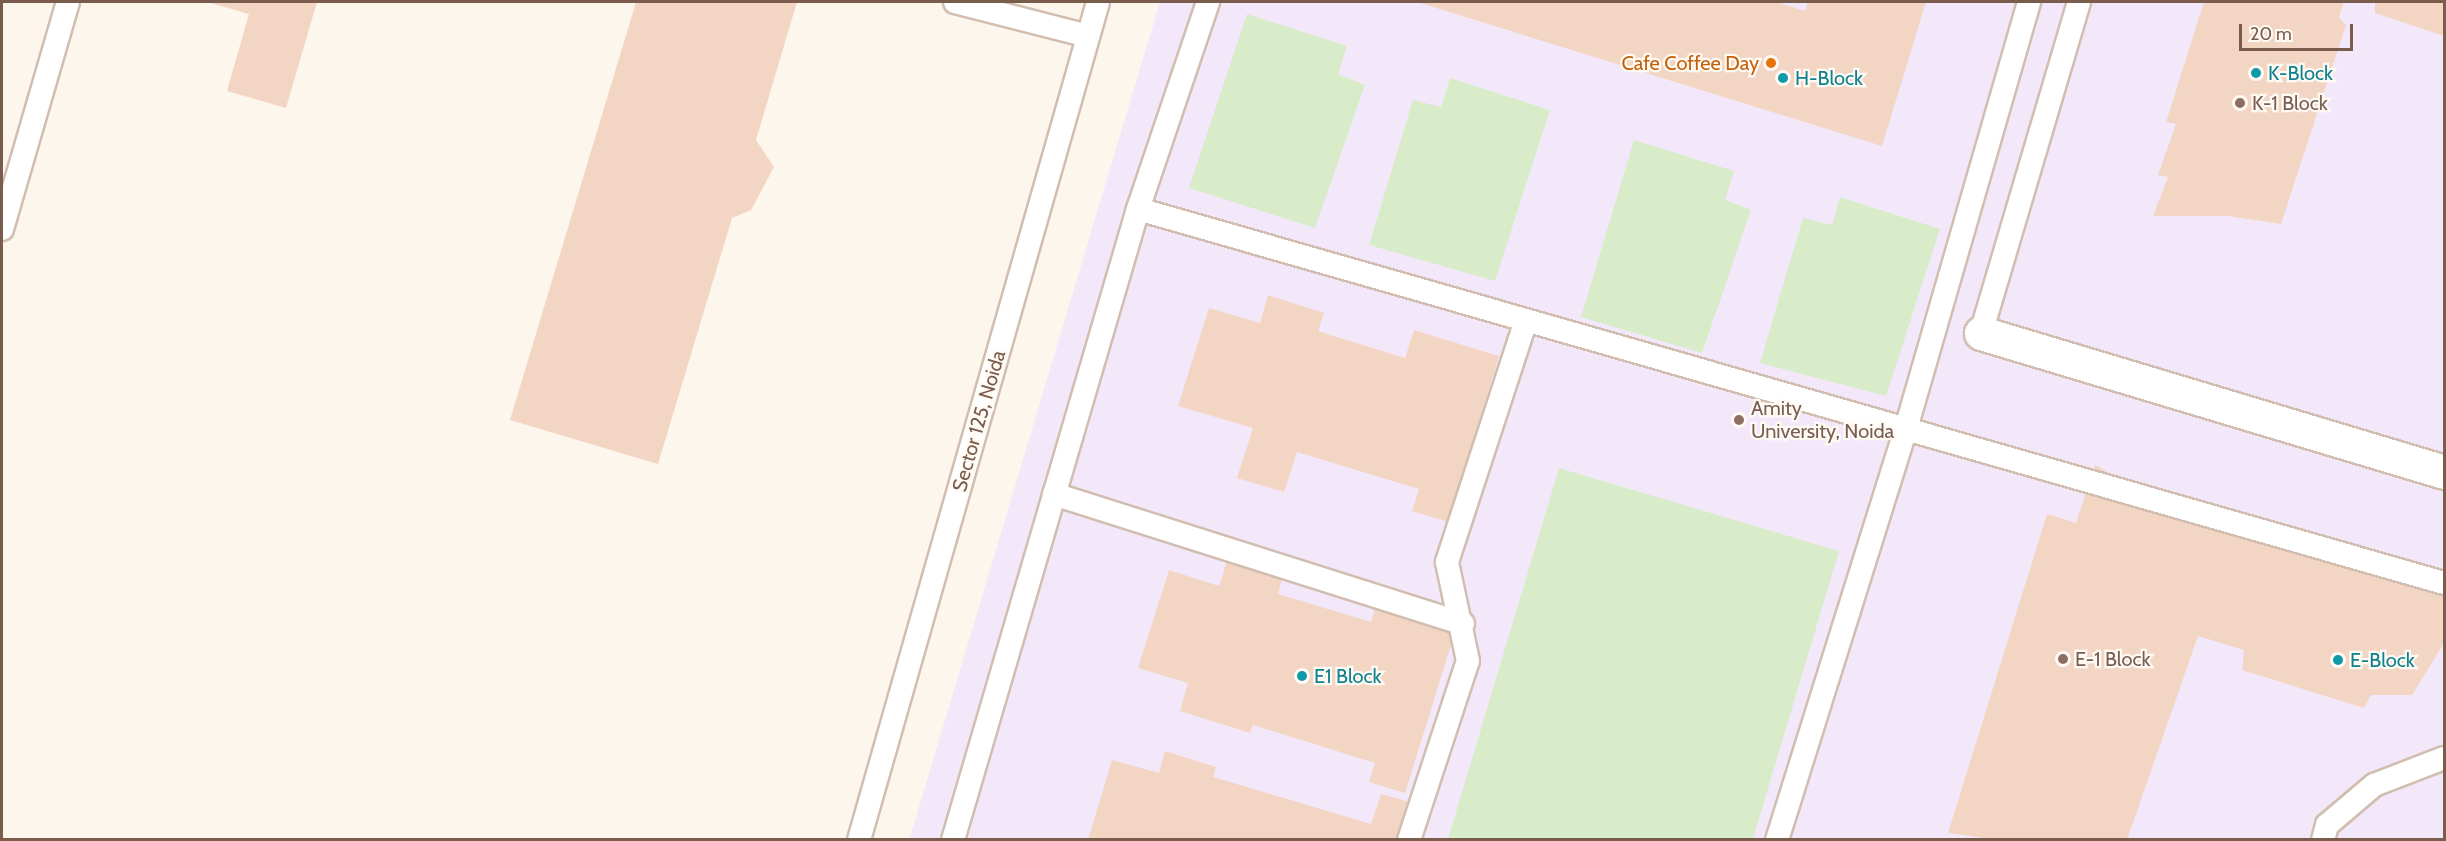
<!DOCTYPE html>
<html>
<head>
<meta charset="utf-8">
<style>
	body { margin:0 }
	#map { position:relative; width:2446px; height:841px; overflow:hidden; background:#fdf6ec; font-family:Cabin,sans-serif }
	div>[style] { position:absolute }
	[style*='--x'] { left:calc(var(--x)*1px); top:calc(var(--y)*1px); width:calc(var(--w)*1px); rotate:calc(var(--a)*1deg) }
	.education>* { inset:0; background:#f3e8fa }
	.green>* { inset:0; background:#d8ecc9 }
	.building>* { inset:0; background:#f3d5c3 }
	.roads { filter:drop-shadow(2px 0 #d1beb0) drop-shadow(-2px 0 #d1beb0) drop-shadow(0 2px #d1beb0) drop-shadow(0 -2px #d1beb0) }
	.lane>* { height:22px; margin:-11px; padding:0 11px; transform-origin:11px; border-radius:11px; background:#fff }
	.street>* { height:33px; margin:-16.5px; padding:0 16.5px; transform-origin:16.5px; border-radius:16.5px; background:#fff }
	.dots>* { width:16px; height:16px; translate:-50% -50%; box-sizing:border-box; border:3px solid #fffaf3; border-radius:50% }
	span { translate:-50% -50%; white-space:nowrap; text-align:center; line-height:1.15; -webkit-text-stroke:4.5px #fffaf3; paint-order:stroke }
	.food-label { font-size:20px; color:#c56008 }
	.right { translate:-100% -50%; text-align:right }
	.culture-label { font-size:20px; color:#0d838f }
	.left { translate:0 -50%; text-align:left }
	.education-label { font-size:20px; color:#785e54 }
	.street-label { font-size:20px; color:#7a5c4d }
	.frame { position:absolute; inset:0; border:3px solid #7a5c4d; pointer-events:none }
	.scale { position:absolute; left:2239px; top:24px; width:114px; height:27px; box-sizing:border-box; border:3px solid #7a5c4d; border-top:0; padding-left:8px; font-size:18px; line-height:21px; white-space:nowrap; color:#7a5c4d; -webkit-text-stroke:4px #fffaf3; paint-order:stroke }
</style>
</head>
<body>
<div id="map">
	<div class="education">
		<div style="clip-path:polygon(1160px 2px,2444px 2px,2444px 839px,909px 840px)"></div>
	</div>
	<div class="green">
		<div style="clip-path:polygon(1247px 14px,1347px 46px,1338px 74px,1365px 85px,1315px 228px,1189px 188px)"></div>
		<div style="clip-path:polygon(1450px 78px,1550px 110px,1495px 281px,1369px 245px,1413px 100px,1441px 107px)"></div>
		<div style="clip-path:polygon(1634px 140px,1734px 171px,1725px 200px,1751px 210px,1702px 353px,1581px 317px)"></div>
		<div style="clip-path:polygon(1840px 197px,1940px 229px,1886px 396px,1760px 363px,1803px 218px,1832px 225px)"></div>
		<div style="clip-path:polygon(1559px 468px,1839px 551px,1753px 839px,1448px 839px)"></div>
	</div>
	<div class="building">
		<div style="clip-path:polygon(207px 2px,317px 2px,286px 108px,227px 91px,249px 14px)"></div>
		<div style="clip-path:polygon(636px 2px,797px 2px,756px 140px,774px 167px,751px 210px,732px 218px,658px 464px,510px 420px)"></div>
		<div style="clip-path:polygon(1417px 2px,1776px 2px,1805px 11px,1808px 2px,1926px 2px,1882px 146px)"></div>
		<div style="clip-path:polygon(2204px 2px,2344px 2px,2339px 17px,2346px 25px,2281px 224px,2228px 216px,2153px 216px,2168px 177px,2158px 175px,2176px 124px,2166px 122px)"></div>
		<div style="clip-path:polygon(2375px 2px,2444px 2px,2444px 36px,2375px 13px)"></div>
		<div style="clip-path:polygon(1268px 295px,1324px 313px,1318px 331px,1405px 358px,1414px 330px,1499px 356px,1448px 522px,1412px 511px,1419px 489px,1297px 452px,1284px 492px,1237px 478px,1253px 428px,1178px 406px,1209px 308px,1260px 323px)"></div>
		<div style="clip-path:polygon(2095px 465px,2191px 519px,2198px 500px,2336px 538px,2444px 579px,2444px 643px,2412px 695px,2371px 695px,2364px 708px,2242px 670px,2244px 650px,2198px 636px,2127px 840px,1998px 840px,1948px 833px,2047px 514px,2076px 523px)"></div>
		<div style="clip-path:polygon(1228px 558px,1283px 575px,1278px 594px,1371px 622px,1375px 607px,1455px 632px,1405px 793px,1369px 782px,1375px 763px,1253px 725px,1250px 733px,1180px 711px,1188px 683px,1138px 668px,1169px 570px,1219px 586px)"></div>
		<div style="clip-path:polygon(1165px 751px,1216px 767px,1213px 777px,1371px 824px,1381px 794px,1410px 802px,1398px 840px,1088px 840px,1112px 760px,1159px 773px)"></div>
	</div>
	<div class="roads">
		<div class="lane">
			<div style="--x:955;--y:2;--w:137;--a:14.3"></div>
			<div style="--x:1138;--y:209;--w:1358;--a:15.98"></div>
			<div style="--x:2;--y:229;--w:236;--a:-73.8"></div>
			<div style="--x:1981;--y:333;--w:345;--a:-73.5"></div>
			<div style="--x:1054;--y:494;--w:429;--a:17.6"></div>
			<div style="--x:859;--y:840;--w:871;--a:-74.08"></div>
			<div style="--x:953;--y:840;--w:658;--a:-73.66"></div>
			<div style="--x:1138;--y:209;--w:219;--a:-71.3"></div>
			<div style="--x:1409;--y:840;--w:188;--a:-71.8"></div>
			<div style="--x:1468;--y:661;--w:101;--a:-102"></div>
			<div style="--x:1447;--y:562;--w:250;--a:-71.9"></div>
			<div style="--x:1777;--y:840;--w:435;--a:-72.6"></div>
			<div style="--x:1907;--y:425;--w:440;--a:-73.9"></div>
			<div style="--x:2323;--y:840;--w:16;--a:-75"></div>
			<div style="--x:2327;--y:825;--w:62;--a:-40.4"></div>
			<div style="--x:2374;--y:785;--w:75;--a:-21.1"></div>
		</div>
		<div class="street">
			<div style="--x:1981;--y:333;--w:483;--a:16.7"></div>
		</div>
	</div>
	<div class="dots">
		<div style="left:1771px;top:63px;background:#e8710a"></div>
		<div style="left:2256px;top:73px;background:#0f9aa8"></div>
		<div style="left:1783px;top:78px;background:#0f9aa8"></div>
		<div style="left:2240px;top:103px;background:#8d6e63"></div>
		<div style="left:1739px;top:420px;background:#8d6e63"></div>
		<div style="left:2063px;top:659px;background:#8d6e63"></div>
		<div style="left:2338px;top:660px;background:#0f9aa8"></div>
		<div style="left:1302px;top:676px;background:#0f9aa8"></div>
	</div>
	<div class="food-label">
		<span class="right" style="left:1759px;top:63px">Cafe Coffee Day</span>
	</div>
	<div class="culture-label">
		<span class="left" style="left:2268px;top:73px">K-Block</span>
		<span class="left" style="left:1795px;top:78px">H-Block</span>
		<span class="left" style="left:2350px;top:660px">E-Block</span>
		<span class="left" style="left:1314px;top:676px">E1 Block</span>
	</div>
	<div class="education-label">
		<span class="left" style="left:2252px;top:103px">K-1 Block</span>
		<span class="left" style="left:1751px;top:420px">Amity<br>University, Noida</span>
		<span class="left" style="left:2075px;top:659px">E-1 Block</span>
	</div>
	<div class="street-label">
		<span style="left:979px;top:421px;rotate:-74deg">Sector 125, Noida</span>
	</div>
	<div class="frame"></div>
	<div class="scale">20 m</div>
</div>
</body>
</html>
